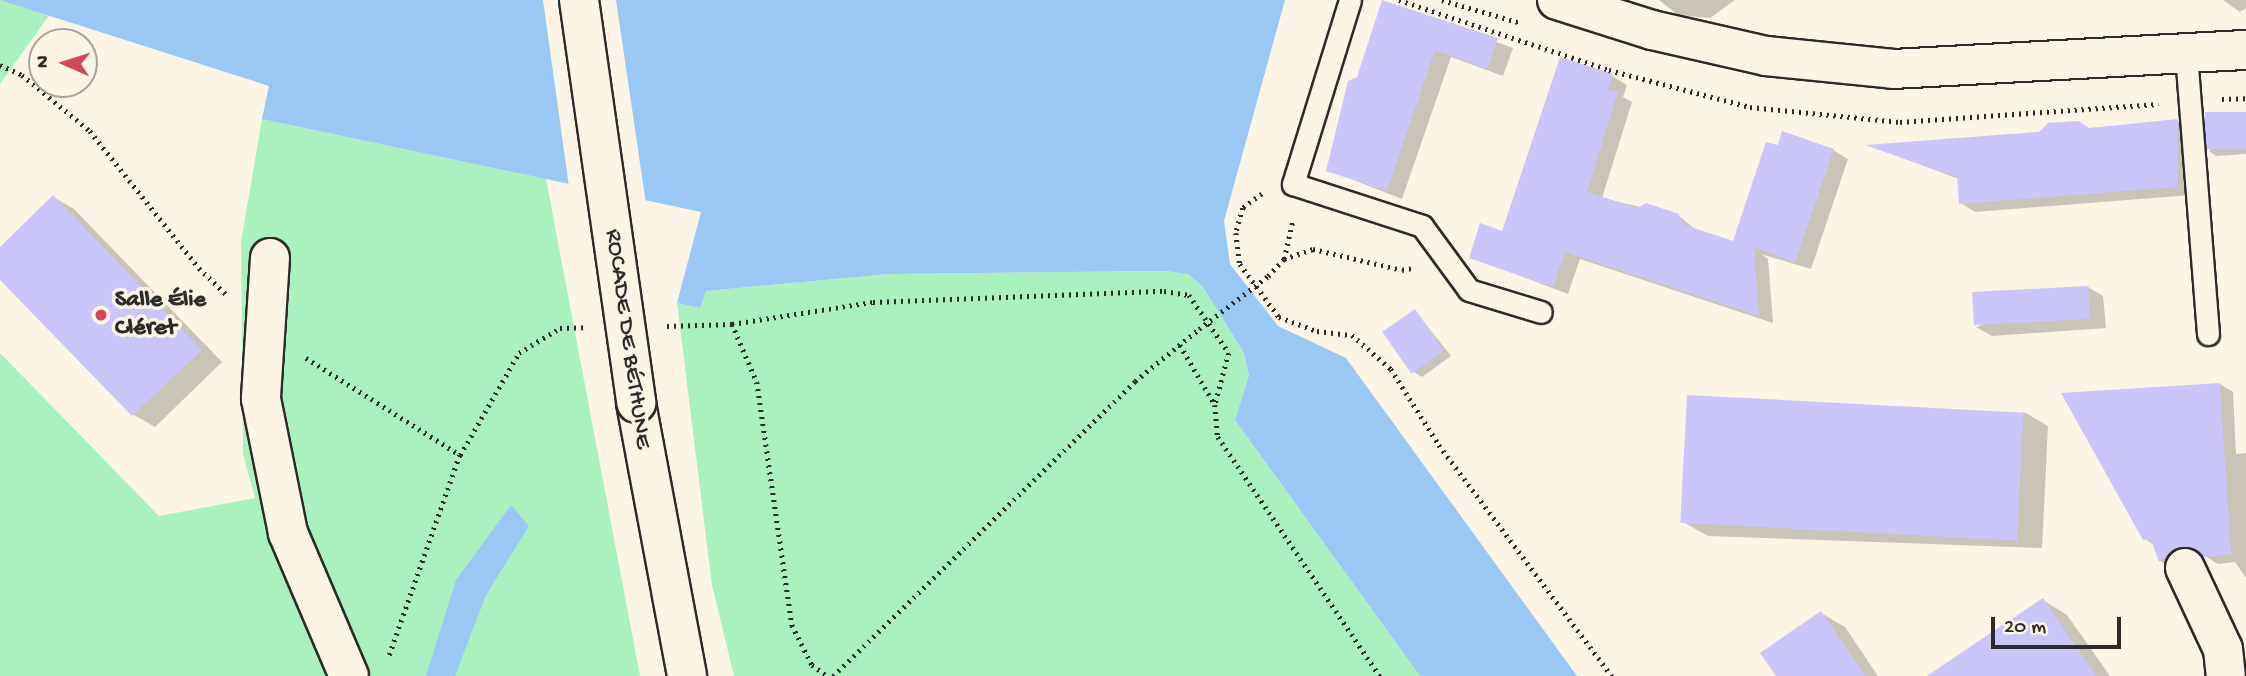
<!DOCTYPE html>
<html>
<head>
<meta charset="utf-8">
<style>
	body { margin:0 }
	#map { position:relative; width:2246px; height:676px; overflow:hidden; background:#fcf5e5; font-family:"Gochi Hand",sans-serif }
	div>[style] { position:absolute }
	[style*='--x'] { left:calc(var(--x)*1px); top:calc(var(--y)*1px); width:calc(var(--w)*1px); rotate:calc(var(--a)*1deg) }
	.green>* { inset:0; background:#a9f1be }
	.water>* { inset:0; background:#9ac8f5 }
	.pier>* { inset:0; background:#fcf5e5 }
	.shadow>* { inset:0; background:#0003 }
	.building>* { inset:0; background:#cac6f9; transform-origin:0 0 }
	.path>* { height:4.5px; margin-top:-2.25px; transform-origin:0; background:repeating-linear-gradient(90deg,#2b2b2b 0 2px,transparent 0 7px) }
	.roads { filter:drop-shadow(2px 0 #2b2b2b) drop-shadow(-2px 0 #2b2b2b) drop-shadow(0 2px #2b2b2b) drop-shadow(0 -2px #2b2b2b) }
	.lane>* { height:21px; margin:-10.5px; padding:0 10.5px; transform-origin:10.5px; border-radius:10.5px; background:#fcf5e5 }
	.street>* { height:38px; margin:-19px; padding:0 19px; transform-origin:19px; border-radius:19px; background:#fcf5e5 }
	.primary>* { height:38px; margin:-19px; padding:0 19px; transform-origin:19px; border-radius:19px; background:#fcf5e5 }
	.path-bridge>* { height:4.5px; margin-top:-2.25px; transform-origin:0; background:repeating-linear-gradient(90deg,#2b2b2b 0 2px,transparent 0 7px) }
	.bridges { filter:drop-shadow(2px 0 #2b2b2b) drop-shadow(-2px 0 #2b2b2b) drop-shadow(0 2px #2b2b2b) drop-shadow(0 -2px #2b2b2b) }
	.primary-bridge>* { height:38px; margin:-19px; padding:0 19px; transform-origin:19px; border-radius:19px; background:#fcf5e5 }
	.dots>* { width:19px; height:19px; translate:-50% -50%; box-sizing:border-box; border:4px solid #fcf5e5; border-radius:50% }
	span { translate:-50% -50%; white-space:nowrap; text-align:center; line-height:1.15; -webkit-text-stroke:7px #fcf5e5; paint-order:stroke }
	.poi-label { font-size:24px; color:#2b2b2b; font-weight:700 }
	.left { translate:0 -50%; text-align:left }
	.street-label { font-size:24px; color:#2b2b2b }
	.north { position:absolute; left:28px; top:28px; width:70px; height:70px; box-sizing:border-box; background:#fcf5e5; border:2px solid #a8a49b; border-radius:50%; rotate:273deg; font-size:19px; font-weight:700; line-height:28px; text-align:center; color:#2b2b2b }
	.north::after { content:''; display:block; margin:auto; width:24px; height:32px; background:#d1495b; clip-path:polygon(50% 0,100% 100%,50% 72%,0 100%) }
	.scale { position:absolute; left:1991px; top:617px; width:130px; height:32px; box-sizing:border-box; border:4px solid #2b2b2b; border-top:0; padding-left:9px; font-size:21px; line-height:24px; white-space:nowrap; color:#2b2b2b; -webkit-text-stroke:5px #fcf5e5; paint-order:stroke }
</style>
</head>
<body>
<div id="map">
	<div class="green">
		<div style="clip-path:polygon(0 0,50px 14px,0 84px)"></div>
		<div style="clip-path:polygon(262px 119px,546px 179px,640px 676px,0 676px,0 353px,159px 516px,255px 498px,243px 454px,241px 242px)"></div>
		<div style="clip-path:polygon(1165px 271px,1188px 274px,1203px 287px,1244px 353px,1249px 375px,1235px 420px,1420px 676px,734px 676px,712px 585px,677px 303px,700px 308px,706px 291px,889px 274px)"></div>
	</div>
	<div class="water">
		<div style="clip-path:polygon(0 0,1285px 0,1224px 221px,1230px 264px,1278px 326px,1346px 358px,1577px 676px,1420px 676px,1235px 420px,1249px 375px,1244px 353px,1203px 287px,1188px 274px,1165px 271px,889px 274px,706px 291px,700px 308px,677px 303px,701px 212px,262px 119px,269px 86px)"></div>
		<div style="clip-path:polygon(511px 505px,529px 526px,486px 595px,455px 676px,426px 676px,456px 580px)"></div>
	</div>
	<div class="pier">
		<div style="clip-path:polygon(543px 0,616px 0,646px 204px,569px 187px)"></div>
	</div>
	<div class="shadow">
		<div style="clip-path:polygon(1659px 0,1735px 0,1710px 18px,1678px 15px)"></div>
		<div style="clip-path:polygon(2223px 0,2246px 0,2246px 8px,2240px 12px)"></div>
		<div style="clip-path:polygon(1384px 1px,1513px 48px,1503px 76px,1451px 57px,1402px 199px,1328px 170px)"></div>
		<div style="clip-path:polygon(1612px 76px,1627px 85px,1623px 97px,1632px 102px,1602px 198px,1679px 216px,1696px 230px,1734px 243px,1767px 144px,1833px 150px,1848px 159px,1811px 269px,1761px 254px,1768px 259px,1773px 323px,1580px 259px,1568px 294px,1471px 257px,1503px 233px)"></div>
		<div style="clip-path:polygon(2246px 114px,2246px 154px,2216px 156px,2209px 151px)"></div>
		<div style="clip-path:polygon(2178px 121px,2192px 129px,2191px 195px,1975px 212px,1961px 203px,1959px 179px,1870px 146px)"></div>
		<div style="clip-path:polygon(53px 197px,74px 209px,222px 362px,155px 427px,134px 415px,0 277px,0 249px)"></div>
		<div style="clip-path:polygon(2088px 287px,2103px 296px,2106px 328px,1992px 336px,1976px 327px)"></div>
		<div style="clip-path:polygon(1415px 311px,1451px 356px,1422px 377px,1414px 372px)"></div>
		<div style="clip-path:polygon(2220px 384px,2233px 392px,2236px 454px,2246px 453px,2246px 578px,2235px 562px,2218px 564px,2200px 553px,2189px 555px,2173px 569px,2160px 561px,2154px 545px,2144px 538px)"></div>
		<div style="clip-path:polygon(2024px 412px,2048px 426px,2042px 548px,1708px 536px,1683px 522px)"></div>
		<div style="clip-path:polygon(2043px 600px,2067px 615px,2110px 676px,1931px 676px)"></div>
		<div style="clip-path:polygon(1821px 613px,1845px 627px,1878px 676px,1778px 676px)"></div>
	</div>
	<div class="building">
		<div style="clip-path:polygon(1382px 0,1498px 38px,1487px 69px,1435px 50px,1387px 191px,1326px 171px,1348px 81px,1357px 77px)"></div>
		<div style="clip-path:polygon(1560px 57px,1613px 74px,1608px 89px,1618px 92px,1587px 192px,1637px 208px,1646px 203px,1679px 214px,1682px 224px,1733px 241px,1766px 142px,1778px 145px,1782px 131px,1834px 149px,1795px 262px,1734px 241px,1754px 248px,1759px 316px,1565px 252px,1553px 287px,1469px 258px,1480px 223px,1502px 231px)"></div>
		<div style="left:2246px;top:112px;width:37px;height:41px;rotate:90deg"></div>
		<div style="clip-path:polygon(2178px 119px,2177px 187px,1959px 204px,1957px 177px,1865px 145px,2039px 132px,2048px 123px,2079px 121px,2089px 128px)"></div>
		<div style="clip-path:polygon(53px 195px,202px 350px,132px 416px,0 280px,0 247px)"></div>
		<div style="left:2088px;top:286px;width:33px;height:116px;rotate:87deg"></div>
		<div style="left:1415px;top:309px;width:51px;height:40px;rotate:55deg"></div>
		<div style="clip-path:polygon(2220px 383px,2231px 554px,2204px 557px,2186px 546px,2175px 549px,2159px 562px,2151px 540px,2143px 540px,2061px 393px)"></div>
		<div style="left:1687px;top:395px;width:337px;height:128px;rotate:3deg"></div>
		<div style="clip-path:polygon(2043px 598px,2096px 676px,1927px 676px,1986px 636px)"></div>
		<div style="clip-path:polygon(1821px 611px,1865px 676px,1776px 676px,1760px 653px)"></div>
	</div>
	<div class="path">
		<div style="--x:1399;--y:0;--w:221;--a:18.4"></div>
		<div style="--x:1609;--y:70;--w:146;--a:14.7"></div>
		<div style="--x:1750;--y:107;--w:151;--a:5.7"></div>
		<div style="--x:1900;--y:122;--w:259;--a:-4"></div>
		<div style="--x:1442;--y:0;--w:82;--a:16.2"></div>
		<div style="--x:0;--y:65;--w:24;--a:24"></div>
		<div style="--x:22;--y:75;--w:88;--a:39.5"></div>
		<div style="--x:90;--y:131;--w:175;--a:51.5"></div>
		<div style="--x:199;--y:268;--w:37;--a:44"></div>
		<div style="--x:2222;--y:99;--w:24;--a:-2"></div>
		<div style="--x:1262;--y:194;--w:24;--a:144"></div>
		<div style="--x:1243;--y:208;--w:26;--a:106"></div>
		<div style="--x:1236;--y:233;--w:31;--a:83"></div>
		<div style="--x:1240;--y:264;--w:66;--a:53.7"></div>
		<div style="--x:1279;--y:317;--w:40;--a:20.2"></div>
		<div style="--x:1317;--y:331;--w:35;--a:7"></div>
		<div style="--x:1352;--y:335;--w:52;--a:41.1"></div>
		<div style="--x:1391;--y:369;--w:90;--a:57.7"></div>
		<div style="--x:1439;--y:445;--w:289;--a:53.2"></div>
		<div style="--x:1284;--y:259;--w:41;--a:-77.3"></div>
		<div style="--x:1268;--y:276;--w:23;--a:-47"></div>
		<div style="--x:1284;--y:259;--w:31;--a:-19"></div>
		<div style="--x:1313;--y:249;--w:91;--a:13.3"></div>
		<div style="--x:1402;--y:270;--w:10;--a:-11"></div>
		<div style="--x:732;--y:324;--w:63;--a:66.7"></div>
		<div style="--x:757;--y:382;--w:246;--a:81.8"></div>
		<div style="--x:792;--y:625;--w:45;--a:63.4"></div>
		<div style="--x:812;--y:665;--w:19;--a:35"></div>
		<div style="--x:667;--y:326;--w:65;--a:-1.8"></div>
		<div style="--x:732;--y:324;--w:143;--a:-8.9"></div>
		<div style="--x:873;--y:302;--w:291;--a:-2.2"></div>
		<div style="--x:1164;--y:291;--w:25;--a:9"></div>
		<div style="--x:1189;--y:295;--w:70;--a:55.4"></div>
		<div style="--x:1229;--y:353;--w:54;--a:105.1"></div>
		<div style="--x:1215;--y:405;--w:32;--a:85"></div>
		<div style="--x:1218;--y:437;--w:289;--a:55.9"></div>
		<div style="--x:1180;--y:345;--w:69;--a:59.7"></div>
		<div style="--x:306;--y:358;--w:182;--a:32.2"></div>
		<div style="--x:460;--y:455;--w:216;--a:109.4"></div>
		<div style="--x:460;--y:455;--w:118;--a:-60"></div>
		<div style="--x:519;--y:353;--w:48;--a:-31.4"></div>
		<div style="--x:560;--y:328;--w:25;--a:-2"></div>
		<div style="--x:833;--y:676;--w:422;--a:-44.3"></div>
		<div style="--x:1135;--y:381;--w:82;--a:-39.1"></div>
	</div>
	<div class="roads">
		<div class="lane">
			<div style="--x:1350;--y:0;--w:193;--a:107.2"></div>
			<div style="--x:1293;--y:184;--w:136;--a:18"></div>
			<div style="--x:1422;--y:226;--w:79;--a:53.7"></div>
			<div style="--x:1469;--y:290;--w:75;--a:17"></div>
			<div style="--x:2186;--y:54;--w:281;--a:85.5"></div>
		</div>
		<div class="street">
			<div style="--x:1557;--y:0;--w:100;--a:17.5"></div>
			<div style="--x:1652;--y:30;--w:117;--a:12.8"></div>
			<div style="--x:1766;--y:56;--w:128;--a:5.8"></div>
			<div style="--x:1893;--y:69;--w:354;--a:-3.1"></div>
			<div style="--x:270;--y:258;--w:141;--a:93.7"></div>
			<div style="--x:261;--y:399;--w:137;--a:78.6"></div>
			<div style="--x:288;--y:533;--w:155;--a:66.9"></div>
			<div style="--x:2185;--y:568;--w:89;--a:64.9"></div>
			<div style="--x:2223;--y:649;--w:27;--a:84"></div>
		</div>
		<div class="primary">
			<div style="--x:636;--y:403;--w:278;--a:79.4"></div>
		</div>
	</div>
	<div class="path-bridge">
		<div style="--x:1199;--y:329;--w:87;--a:-37.5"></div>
	</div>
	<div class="bridges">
		<div class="primary-bridge">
			<div style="--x:579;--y:0;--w:407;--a:81.9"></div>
		</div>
	</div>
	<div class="dots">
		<div style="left:101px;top:315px;background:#d1495b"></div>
	</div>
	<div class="poi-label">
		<span class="left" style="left:115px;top:315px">Salle Élie<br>Cléret</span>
	</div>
	<div class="street-label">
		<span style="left:627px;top:339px;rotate:82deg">ROCADE DE BÉTHUNE</span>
	</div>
	<div class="north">N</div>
	<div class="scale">20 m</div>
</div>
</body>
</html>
